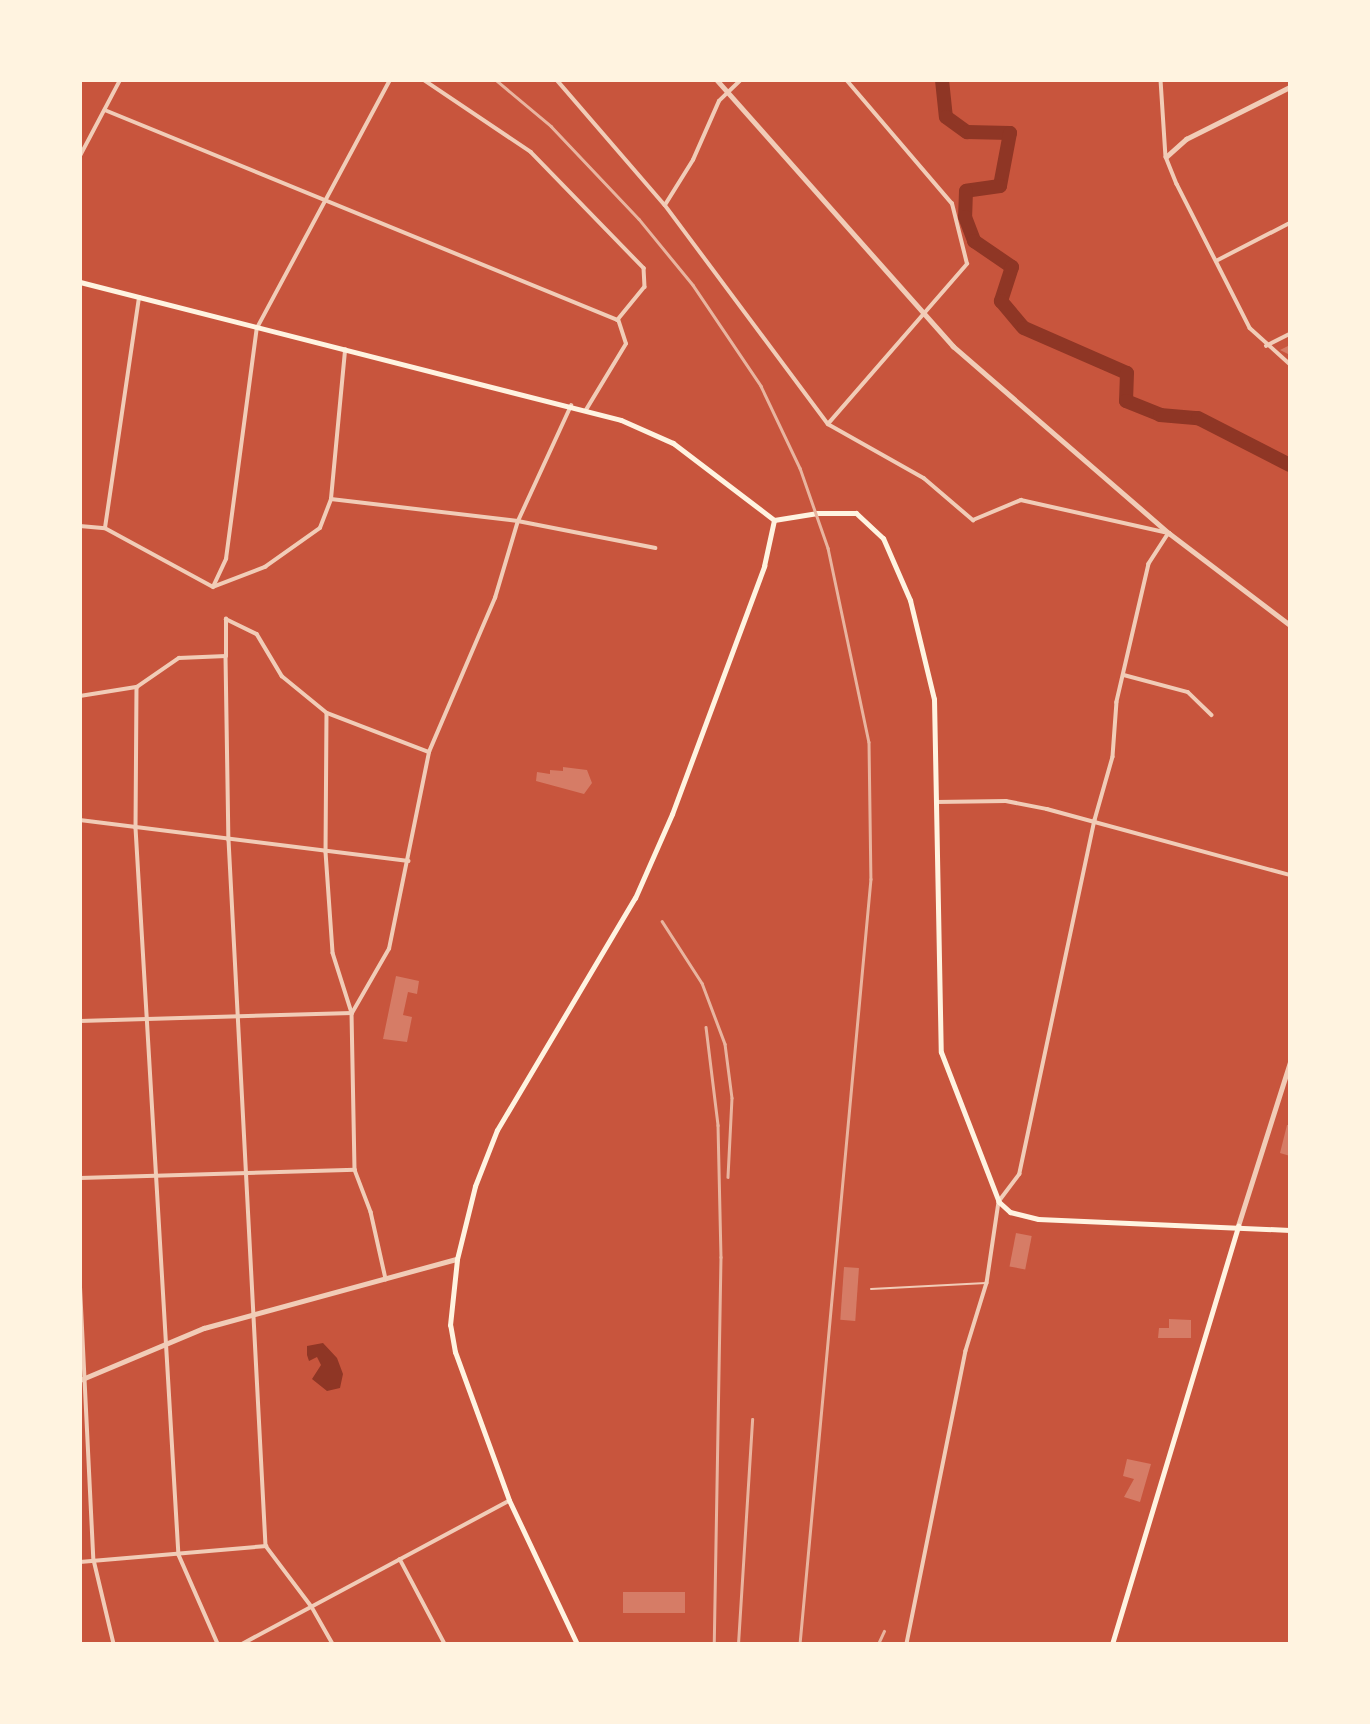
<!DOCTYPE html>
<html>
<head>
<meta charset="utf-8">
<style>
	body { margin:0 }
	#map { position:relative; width:1370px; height:1724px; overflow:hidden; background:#c8553d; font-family:"DejaVu Sans",sans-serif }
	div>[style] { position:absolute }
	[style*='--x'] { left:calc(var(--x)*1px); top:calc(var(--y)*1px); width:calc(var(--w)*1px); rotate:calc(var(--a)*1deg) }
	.water>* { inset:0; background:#8f3625 }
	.river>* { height:14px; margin:-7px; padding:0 7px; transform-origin:7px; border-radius:7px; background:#8f3625 }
	.building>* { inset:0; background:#d67c66; transform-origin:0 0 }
	.service>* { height:2px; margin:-1px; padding:0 1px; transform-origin:1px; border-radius:1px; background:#f1ccb7 }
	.minor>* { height:3.5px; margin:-1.75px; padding:0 1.75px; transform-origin:1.75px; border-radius:1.75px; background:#f1ccb7 }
	.tertiary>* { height:4.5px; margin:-2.25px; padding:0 2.25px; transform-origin:2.25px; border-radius:2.25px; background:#f1ccb7 }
	.secondary>* { height:5px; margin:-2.5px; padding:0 2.5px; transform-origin:2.5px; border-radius:2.5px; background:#fff3e0 }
	.rail>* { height:2.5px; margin:-1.25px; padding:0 1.25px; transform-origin:1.25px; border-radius:1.25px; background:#e9b49f }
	span { translate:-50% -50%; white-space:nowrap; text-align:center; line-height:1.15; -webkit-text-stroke:6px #fff3e0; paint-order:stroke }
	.frame { position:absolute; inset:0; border:82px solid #fff3e0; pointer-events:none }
</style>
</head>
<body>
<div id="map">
	<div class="water">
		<div style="clip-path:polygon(323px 1343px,337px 1358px,343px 1374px,340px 1388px,327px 1391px,312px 1379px,321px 1365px,317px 1357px,309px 1361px,307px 1355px,307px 1346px)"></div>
	</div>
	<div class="river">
		<div style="--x:942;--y:80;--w:37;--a:84"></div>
		<div style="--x:946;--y:117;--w:26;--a:36"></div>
		<div style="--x:967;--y:132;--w:43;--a:1.3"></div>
		<div style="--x:1010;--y:133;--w:54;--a:100.7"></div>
		<div style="--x:1000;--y:186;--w:34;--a:172"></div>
		<div style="--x:966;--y:191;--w:26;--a:92"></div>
		<div style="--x:965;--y:217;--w:26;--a:69"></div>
		<div style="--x:974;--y:241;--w:46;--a:34.4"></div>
		<div style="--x:1012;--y:267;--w:36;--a:108"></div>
		<div style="--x:1001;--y:301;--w:35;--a:50"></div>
		<div style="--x:1024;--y:328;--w:112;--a:23.6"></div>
		<div style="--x:1127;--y:373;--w:28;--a:92"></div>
		<div style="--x:1126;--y:401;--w:37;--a:22"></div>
		<div style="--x:1160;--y:415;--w:38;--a:5"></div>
		<div style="--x:1198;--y:418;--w:103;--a:27.1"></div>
	</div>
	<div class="building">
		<div style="clip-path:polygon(1290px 345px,1290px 355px,1280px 350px)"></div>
		<div style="clip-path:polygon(563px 767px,587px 770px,592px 783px,584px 794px,536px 781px,537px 772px,550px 774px,550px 770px,563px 771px)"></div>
		<div style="clip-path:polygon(396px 976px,419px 981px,417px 994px,408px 992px,403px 1015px,412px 1017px,407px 1042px,383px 1039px)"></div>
		<div style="clip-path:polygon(1287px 1125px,1290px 1125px,1290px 1156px,1280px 1153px)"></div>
		<div style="left:1016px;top:1233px;width:16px;height:34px;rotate:11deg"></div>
		<div style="left:844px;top:1267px;width:15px;height:53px;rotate:4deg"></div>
		<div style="clip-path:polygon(1169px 1319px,1191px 1320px,1191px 1338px,1158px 1338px,1159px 1328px,1169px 1328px)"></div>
		<div style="clip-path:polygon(1127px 1459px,1151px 1464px,1140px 1502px,1124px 1497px,1134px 1479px,1123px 1476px)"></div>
		<div style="left:685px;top:1592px;width:21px;height:62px;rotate:90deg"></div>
	</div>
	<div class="service">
		<div style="--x:871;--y:1289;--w:115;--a:-3"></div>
	</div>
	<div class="minor">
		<div style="--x:424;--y:80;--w:129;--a:33.9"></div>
		<div style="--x:531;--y:152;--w:162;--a:45.8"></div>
		<div style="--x:644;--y:268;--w:19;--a:87"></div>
		<div style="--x:645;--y:287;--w:43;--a:129.3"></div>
		<div style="--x:557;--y:80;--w:165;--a:49.2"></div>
		<div style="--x:665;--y:205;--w:273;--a:53.3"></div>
		<div style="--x:828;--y:424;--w:110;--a:29.4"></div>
		<div style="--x:924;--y:478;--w:65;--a:40.6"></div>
		<div style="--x:973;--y:520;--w:52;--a:-22.6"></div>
		<div style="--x:1021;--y:500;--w:152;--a:12.6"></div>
		<div style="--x:1169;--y:533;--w:37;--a:123"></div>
		<div style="--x:1149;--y:564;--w:142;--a:103.1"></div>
		<div style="--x:1117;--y:702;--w:55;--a:94.2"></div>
		<div style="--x:1113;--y:757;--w:66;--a:105.9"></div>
		<div style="--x:1095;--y:820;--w:362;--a:102"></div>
		<div style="--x:1020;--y:1174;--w:35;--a:127"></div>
		<div style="--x:999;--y:1202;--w:82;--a:98.4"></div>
		<div style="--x:987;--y:1283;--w:71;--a:107.2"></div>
		<div style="--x:966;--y:1351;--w:299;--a:101.4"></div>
		<div style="--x:1161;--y:80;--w:77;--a:86.3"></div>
		<div style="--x:1166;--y:157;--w:29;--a:68"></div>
		<div style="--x:1177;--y:184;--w:161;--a:63.1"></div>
		<div style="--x:1250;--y:328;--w:54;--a:42"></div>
		<div style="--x:105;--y:110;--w:554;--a:22.26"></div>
		<div style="--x:80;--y:156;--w:86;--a:-62.2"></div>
		<div style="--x:665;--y:205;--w:53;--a:-58.1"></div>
		<div style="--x:693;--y:160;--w:64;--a:-66.2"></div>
		<div style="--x:719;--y:101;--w:30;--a:-44"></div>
		<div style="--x:1216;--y:261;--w:83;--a:-27.2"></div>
		<div style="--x:1266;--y:346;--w:27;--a:-27"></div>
		<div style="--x:586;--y:410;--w:77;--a:-58.8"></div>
		<div style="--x:626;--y:344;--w:25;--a:-108"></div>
		<div style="--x:828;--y:424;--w:212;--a:-49"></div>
		<div style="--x:967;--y:264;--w:62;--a:-104"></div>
		<div style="--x:952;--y:204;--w:163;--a:-130.5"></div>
		<div style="--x:331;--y:499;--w:188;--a:6.7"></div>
		<div style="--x:518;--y:521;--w:140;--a:11.1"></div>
		<div style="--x:80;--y:526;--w:25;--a:5"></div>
		<div style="--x:105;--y:528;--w:123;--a:28.6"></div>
		<div style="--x:213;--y:587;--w:56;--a:-21"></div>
		<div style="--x:265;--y:567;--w:67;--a:-35.3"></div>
		<div style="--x:320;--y:528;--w:31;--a:-69"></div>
		<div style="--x:331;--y:499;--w:150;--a:-84.6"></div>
		<div style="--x:105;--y:528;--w:233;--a:-81.6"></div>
		<div style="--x:213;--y:587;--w:31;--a:-65"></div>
		<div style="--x:226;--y:559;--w:233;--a:-82.4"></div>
		<div style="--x:257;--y:328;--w:281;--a:-61.8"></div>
		<div style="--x:226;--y:656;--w:184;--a:89.1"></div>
		<div style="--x:229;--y:840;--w:707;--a:87"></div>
		<div style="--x:266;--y:1546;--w:76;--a:53"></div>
		<div style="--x:312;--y:1607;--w:43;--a:60.4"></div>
		<div style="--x:1124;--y:675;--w:66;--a:14.9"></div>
		<div style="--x:1188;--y:692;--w:33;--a:44"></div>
		<div style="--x:137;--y:687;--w:141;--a:90.4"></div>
		<div style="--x:136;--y:828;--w:728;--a:86.62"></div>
		<div style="--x:179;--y:1555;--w:97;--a:66.3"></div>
		<div style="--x:80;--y:696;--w:58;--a:-9"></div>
		<div style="--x:137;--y:687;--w:51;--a:-34.6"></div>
		<div style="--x:179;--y:658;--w:47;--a:-2.4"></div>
		<div style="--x:226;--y:656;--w:37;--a:-90"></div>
		<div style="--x:226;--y:619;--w:34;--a:26"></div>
		<div style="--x:257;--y:634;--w:49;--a:59.2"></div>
		<div style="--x:282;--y:676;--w:58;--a:39.4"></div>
		<div style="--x:327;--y:713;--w:109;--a:20.9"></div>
		<div style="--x:327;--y:713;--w:139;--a:90.4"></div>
		<div style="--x:326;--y:852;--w:101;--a:86"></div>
		<div style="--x:333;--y:953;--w:63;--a:72.4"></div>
		<div style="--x:352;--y:1013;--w:157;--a:88.9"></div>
		<div style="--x:355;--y:1170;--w:45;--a:69.1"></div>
		<div style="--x:371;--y:1212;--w:69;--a:77.4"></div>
		<div style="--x:936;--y:802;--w:70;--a:-0.8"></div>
		<div style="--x:1006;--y:801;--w:42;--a:11"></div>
		<div style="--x:1047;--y:809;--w:252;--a:15.2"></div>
		<div style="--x:80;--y:820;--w:331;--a:7.1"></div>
		<div style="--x:80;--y:1021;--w:272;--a:-1.7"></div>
		<div style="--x:352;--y:1013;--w:74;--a:-60"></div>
		<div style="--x:389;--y:949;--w:201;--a:-78.5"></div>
		<div style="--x:429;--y:752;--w:168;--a:-66.8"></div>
		<div style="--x:495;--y:598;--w:80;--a:-73.4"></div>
		<div style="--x:518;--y:521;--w:127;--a:-65.3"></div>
		<div style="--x:80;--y:1178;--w:275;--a:-1.7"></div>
		<div style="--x:80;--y:1277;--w:283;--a:87.2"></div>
		<div style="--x:94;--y:1560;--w:86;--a:76.6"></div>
		<div style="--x:400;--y:1559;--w:96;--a:62.1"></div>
		<div style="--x:80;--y:1562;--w:187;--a:-4.9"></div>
		<div style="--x:242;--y:1644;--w:303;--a:-28.2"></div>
	</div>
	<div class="tertiary">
		<div style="--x:717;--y:80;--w:356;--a:48.4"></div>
		<div style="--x:953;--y:346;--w:286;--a:40.9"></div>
		<div style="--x:1169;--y:533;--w:152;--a:37.2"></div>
		<div style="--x:1166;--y:157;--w:27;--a:-42"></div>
		<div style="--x:1186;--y:139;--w:116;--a:-26.6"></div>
		<div style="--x:1238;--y:1226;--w:172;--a:-72.4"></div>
		<div style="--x:80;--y:1380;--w:134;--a:-22.8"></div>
		<div style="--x:204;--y:1328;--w:262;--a:-15.3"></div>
	</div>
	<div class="secondary">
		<div style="--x:80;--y:282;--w:558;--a:14.31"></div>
		<div style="--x:621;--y:420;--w:57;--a:23.9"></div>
		<div style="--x:673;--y:443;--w:127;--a:37.3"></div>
		<div style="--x:774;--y:520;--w:44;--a:-9.2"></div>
		<div style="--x:817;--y:513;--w:39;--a:0"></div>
		<div style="--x:856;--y:513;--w:37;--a:43"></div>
		<div style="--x:883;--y:538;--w:68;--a:66.5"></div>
		<div style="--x:910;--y:600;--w:102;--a:76.4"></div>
		<div style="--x:934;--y:699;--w:353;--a:88.9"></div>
		<div style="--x:941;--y:1052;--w:161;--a:68.9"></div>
		<div style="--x:999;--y:1202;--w:15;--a:42"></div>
		<div style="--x:1010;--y:1212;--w:29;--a:14"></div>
		<div style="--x:1038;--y:1219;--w:252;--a:2.5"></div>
		<div style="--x:577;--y:1644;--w:159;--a:-115.3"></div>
		<div style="--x:509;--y:1500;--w:158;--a:-110"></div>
		<div style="--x:455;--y:1352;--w:27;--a:-100"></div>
		<div style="--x:450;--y:1325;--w:66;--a:-83.9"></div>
		<div style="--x:457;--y:1259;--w:75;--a:-76.1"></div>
		<div style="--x:475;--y:1186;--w:60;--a:-68.6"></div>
		<div style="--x:497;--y:1130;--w:270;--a:-59.3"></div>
		<div style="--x:635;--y:898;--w:92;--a:-66.2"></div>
		<div style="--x:672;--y:814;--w:265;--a:-69.6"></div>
		<div style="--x:764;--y:566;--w:47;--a:-77.7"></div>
		<div style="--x:1112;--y:1644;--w:437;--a:-73.2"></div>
	</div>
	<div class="rail">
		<div style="--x:496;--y:80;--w:72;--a:39.9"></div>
		<div style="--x:551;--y:126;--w:128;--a:46.6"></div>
		<div style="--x:639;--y:219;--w:85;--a:50.7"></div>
		<div style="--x:693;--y:285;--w:122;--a:56"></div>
		<div style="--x:761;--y:386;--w:91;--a:64.6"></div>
		<div style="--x:800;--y:468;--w:85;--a:70.7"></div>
		<div style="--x:828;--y:548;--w:198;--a:78.1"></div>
		<div style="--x:869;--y:742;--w:137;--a:89.2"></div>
		<div style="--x:871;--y:879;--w:768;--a:95.3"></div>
		<div style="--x:662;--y:921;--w:74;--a:57.2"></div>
		<div style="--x:702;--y:983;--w:65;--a:69.3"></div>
		<div style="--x:725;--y:1044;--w:54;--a:82.6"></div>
		<div style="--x:732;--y:1098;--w:79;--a:92.9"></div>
		<div style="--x:706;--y:1027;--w:99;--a:83"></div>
		<div style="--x:718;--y:1125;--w:132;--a:88.7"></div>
		<div style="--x:721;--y:1257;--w:387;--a:91"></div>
		<div style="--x:738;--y:1644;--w:225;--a:-86.4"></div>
		<div style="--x:878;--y:1644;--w:14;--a:-65"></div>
	</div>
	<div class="frame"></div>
</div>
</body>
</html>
